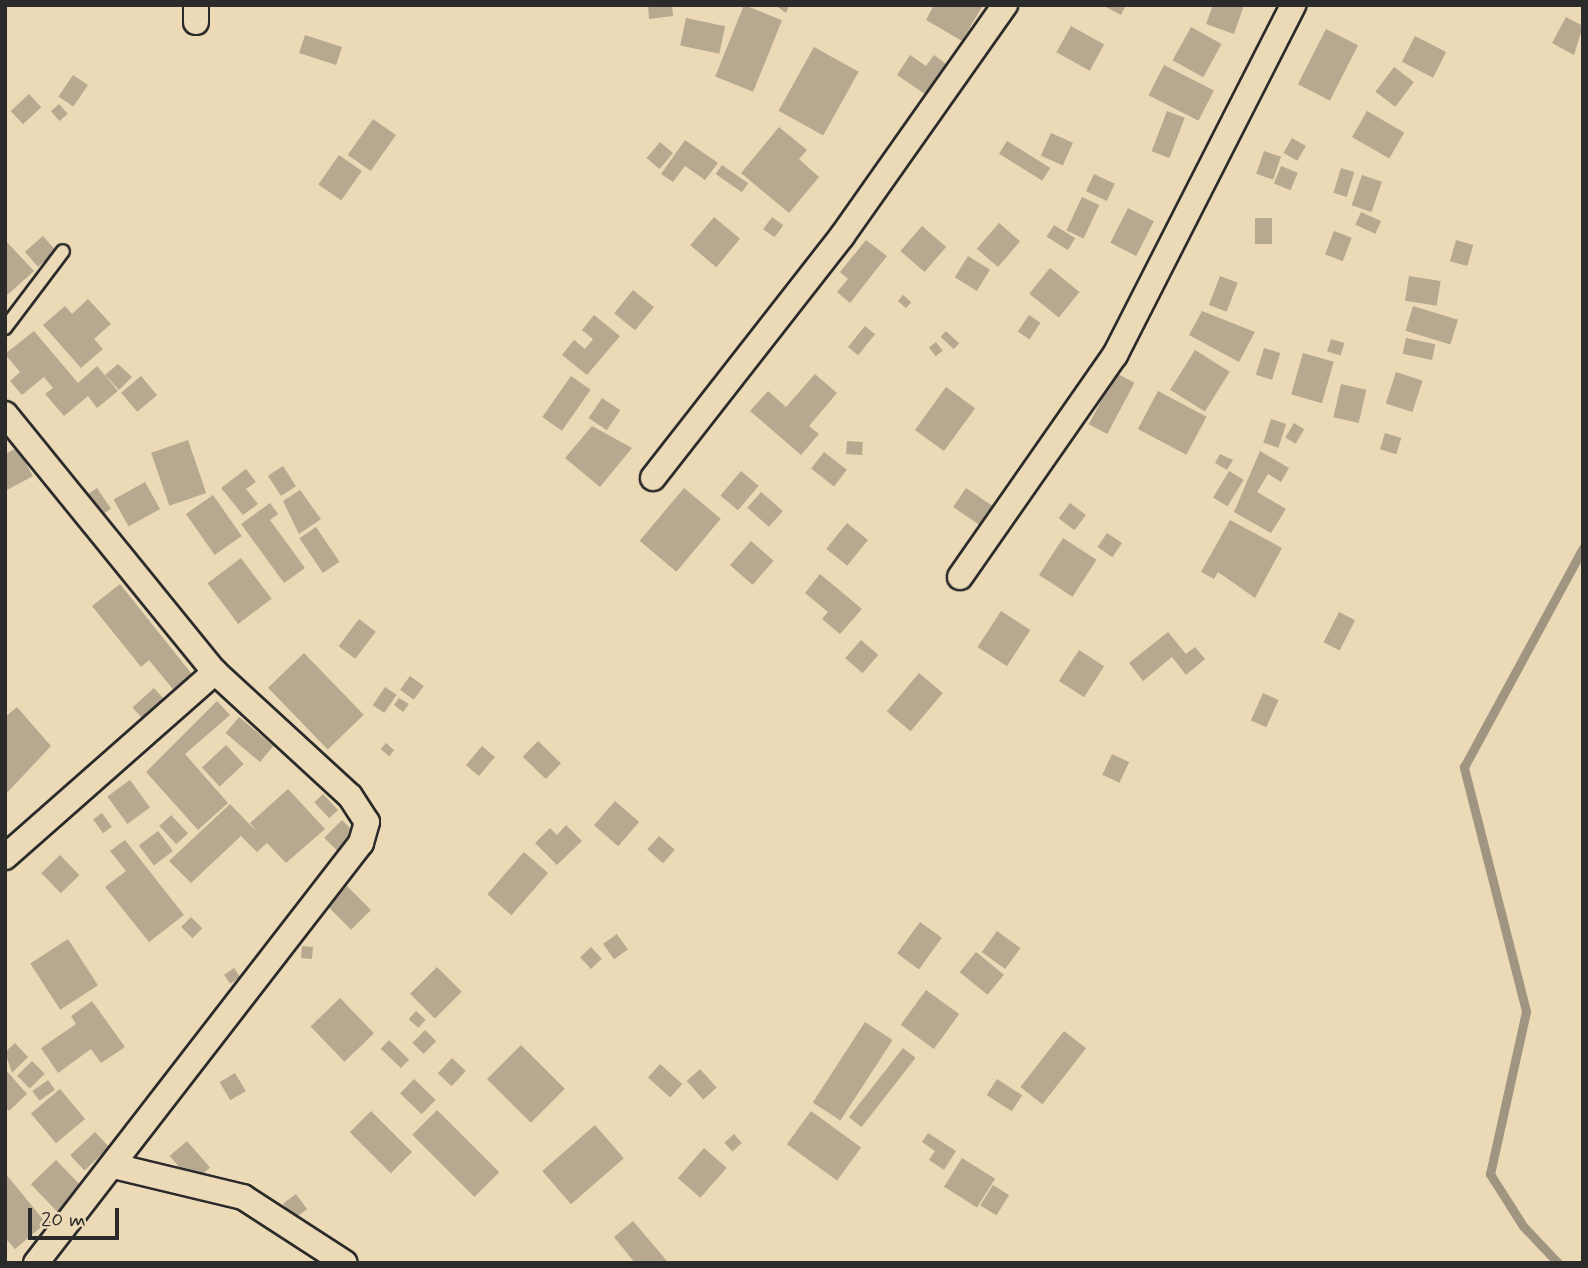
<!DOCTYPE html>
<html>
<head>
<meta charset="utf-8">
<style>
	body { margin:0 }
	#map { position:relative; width:1588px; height:1268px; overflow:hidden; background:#ecdab7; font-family:Mynerve,sans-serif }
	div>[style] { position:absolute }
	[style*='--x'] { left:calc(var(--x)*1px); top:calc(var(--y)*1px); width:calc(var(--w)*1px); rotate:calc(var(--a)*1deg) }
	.stream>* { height:9px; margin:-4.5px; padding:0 4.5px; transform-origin:4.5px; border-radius:4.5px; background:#a09580 }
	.building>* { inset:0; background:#b6a990; transform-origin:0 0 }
	.roads { filter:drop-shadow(2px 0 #2b2b2b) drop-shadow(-2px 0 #2b2b2b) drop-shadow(0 2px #2b2b2b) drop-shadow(0 -2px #2b2b2b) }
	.lane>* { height:12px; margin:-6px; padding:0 6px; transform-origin:6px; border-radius:6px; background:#ecdab7 }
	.street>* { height:24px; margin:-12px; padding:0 12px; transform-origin:12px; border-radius:12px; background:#ecdab7 }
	span { translate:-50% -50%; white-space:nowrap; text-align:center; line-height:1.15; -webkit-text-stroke:6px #ecdab7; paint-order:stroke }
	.frame { position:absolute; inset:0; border:7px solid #2b2b2b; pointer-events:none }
	.scale { position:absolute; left:28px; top:1208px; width:91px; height:32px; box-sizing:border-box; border:4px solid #2b2b2b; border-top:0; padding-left:9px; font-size:21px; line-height:24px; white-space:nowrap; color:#2b2b2b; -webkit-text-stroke:5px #ecdab7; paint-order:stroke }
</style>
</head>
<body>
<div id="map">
	<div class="stream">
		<div style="--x:1558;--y:1263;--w:51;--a:-133.4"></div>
		<div style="--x:1523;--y:1226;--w:62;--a:-122.4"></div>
		<div style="--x:1490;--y:1174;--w:167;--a:-77.5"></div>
		<div style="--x:1526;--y:1011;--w:252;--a:-104.3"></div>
		<div style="--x:1464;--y:767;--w:249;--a:-61.5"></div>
	</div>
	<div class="building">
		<div style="clip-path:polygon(648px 5px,672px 5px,673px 16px,649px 19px)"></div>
		<div style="left:744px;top:5px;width:41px;height:77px;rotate:22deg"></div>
		<div style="clip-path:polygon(775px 5px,789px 5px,786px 13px)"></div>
		<div style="clip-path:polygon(934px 5px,983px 5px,962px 41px,926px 20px)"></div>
		<div style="clip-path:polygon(1102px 5px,1126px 5px,1121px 15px)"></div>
		<div style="clip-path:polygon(1213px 5px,1244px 5px,1234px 34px,1206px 24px)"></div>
		<div style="clip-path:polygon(1566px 17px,1583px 26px,1574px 55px,1552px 43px)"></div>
		<div style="left:686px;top:18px;width:40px;height:28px;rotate:12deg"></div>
		<div style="left:1071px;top:26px;width:38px;height:30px;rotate:29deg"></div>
		<div style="left:1191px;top:27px;width:35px;height:38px;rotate:29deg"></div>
		<div style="left:1326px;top:29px;width:36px;height:62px;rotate:27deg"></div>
		<div style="left:305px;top:35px;width:39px;height:19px;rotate:18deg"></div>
		<div style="left:1415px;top:36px;width:35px;height:29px;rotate:27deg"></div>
		<div style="left:814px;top:47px;width:51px;height:73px;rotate:29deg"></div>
		<div style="clip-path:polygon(910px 55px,926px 66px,934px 55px,946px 64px,925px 94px,897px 75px)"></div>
		<div style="left:1164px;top:65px;width:56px;height:34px;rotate:27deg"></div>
		<div style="left:1394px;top:67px;width:25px;height:31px;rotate:37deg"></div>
		<div style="left:73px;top:75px;width:18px;height:26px;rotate:34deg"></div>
		<div style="left:29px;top:94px;width:18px;height:25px;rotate:47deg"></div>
		<div style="left:59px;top:104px;width:13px;height:11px;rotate:48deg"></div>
		<div style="left:1167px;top:111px;width:19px;height:43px;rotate:21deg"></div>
		<div style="left:1367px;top:111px;width:43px;height:30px;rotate:30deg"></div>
		<div style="left:373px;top:119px;width:28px;height:44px;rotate:35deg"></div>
		<div style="clip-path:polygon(779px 127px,807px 150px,799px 159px,819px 177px,789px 213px,741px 173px)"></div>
		<div style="left:1051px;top:133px;width:24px;height:25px;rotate:24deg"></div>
		<div style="left:1292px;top:138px;width:16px;height:17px;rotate:30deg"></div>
		<div style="clip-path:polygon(685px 140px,718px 163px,705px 180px,685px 166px,673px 182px,661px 174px)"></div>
		<div style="left:1007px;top:141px;width:51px;height:15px;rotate:32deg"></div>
		<div style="left:660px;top:142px;width:17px;height:21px;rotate:40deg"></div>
		<div style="left:1264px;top:151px;width:18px;height:24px;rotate:19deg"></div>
		<div style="left:339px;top:155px;width:28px;height:36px;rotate:35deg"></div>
		<div style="left:722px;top:165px;width:32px;height:11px;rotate:35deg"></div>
		<div style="left:1281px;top:166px;width:18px;height:19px;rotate:22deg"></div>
		<div style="left:1341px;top:168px;width:14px;height:26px;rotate:17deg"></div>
		<div style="left:1094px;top:174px;width:23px;height:19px;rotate:25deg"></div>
		<div style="left:1362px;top:175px;width:21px;height:32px;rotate:19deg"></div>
		<div style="left:1082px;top:197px;width:19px;height:37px;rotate:25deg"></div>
		<div style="left:1128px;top:208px;width:29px;height:39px;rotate:27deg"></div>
		<div style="left:1361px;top:212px;width:22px;height:14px;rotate:24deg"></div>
		<div style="left:714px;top:217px;width:34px;height:37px;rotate:40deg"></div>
		<div style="left:772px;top:217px;width:14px;height:15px;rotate:36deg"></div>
		<div style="left:1255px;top:218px;width:17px;height:26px"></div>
		<div style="left:999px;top:223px;width:28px;height:34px;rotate:41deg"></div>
		<div style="left:1054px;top:225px;width:25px;height:14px;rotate:32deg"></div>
		<div style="left:922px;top:226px;width:32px;height:33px;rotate:41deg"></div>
		<div style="left:1334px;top:231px;width:19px;height:25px;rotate:21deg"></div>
		<div style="left:43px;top:236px;width:20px;height:24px;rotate:49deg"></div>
		<div style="clip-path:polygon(5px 240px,34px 271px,5px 297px)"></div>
		<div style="clip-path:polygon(866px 240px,887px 256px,850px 303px,837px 292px,848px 279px,840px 272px)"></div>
		<div style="left:1456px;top:240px;width:18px;height:22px;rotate:16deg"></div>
		<div style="left:968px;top:256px;width:26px;height:25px;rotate:32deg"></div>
		<div style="left:1050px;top:268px;width:38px;height:33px;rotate:39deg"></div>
		<div style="left:1220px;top:276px;width:19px;height:31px;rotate:21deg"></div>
		<div style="left:1409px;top:276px;width:32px;height:25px;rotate:9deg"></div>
		<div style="left:633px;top:290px;width:27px;height:30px;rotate:39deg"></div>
		<div style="left:903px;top:295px;width:11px;height:8px;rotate:41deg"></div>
		<div style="clip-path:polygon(88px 299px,111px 324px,94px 339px,103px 349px,81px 368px,43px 325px,65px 306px,72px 314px)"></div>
		<div style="left:1413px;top:306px;width:47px;height:26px;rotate:17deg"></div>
		<div style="clip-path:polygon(1202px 311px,1255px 332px,1239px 362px,1189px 335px)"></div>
		<div style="clip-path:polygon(594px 315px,620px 336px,587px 375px,562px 355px,574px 340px,585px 349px,593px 339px,582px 330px)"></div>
		<div style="left:1029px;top:315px;width:14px;height:20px;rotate:34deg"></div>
		<div style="left:865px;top:326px;width:13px;height:27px;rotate:39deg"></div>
		<div style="clip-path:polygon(34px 331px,78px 383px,97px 366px,118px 391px,97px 408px,88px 396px,64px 416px,45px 394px,53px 388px,44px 377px,22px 395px,10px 381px,20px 372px,5px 354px)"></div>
		<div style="left:946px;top:331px;width:18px;height:8px;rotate:43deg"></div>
		<div style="left:1406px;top:338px;width:30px;height:16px;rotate:12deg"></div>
		<div style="left:1331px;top:339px;width:14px;height:13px;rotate:17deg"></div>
		<div style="left:936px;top:342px;width:11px;height:9px;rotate:52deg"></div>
		<div style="left:1264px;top:348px;width:17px;height:28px;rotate:17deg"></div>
		<div style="left:1195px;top:350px;width:41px;height:47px;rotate:32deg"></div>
		<div style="left:1303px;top:353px;width:32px;height:43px;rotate:16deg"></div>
		<div style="clip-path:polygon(118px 364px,132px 377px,119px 390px,105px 375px)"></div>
		<div style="left:1396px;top:372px;width:28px;height:33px;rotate:18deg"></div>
		<div style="left:1116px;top:373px;width:21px;height:58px;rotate:28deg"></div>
		<div style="clip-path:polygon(815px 374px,837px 393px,809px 426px,819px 434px,801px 455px,750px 411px,768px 391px,786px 407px)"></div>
		<div style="left:141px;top:376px;width:25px;height:26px;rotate:50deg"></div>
		<div style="left:571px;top:376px;width:24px;height:50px;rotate:35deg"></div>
		<div style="left:1341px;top:384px;width:26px;height:34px;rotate:13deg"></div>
		<div style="left:946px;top:387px;width:36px;height:53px;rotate:36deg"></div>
		<div style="left:1158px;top:391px;width:55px;height:43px;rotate:28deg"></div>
		<div style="left:602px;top:398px;width:22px;height:24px;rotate:34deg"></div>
		<div style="left:1271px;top:419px;width:16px;height:25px;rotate:18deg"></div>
		<div style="left:1294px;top:423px;width:12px;height:17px;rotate:31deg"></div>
		<div style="clip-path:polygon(592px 426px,632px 448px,600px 487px,565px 458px)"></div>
		<div style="left:1385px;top:433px;width:17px;height:17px;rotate:17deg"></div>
		<div style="left:188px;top:440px;width:56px;height:39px;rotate:71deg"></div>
		<div style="left:847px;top:441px;width:16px;height:13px;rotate:4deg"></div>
		<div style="clip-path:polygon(17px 448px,33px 476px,5px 491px,5px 454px)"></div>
		<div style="clip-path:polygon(1260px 451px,1289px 468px,1281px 482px,1268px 474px,1257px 492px,1286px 509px,1271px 533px,1234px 512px)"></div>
		<div style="left:824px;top:452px;width:29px;height:21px;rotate:38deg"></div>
		<div style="clip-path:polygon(1220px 454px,1233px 460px,1227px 470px,1215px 463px)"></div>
		<div style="left:283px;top:466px;width:24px;height:18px;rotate:57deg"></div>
		<div style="clip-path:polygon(246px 469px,256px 482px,246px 489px,258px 504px,243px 515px,221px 488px)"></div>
		<div style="left:741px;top:471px;width:23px;height:32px;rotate:40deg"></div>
		<div style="left:1229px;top:471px;width:17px;height:31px;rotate:31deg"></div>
		<div style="left:145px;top:482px;width:31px;height:36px;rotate:61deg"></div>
		<div style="left:97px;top:488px;width:25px;height:16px;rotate:56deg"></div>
		<div style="left:684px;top:488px;width:48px;height:69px;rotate:40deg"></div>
		<div style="left:966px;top:488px;width:36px;height:23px;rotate:34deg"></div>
		<div style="clip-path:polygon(300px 490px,321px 519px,299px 534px,283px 501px)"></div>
		<div style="left:761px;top:492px;width:29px;height:21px;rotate:41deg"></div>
		<div style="left:213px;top:495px;width:50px;height:33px;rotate:55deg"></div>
		<div style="clip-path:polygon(270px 503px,278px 514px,270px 520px,305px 568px,284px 583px,241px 524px)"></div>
		<div style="left:1070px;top:503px;width:20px;height:19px;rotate:37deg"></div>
		<div style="clip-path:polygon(1230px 520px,1282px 548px,1255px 598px,1218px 572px,1214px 579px,1201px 572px)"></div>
		<div style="left:847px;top:523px;width:27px;height:33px;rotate:39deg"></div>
		<div style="left:316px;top:527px;width:42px;height:20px;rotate:56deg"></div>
		<div style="left:1107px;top:533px;width:18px;height:17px;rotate:34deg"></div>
		<div style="left:1063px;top:538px;width:40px;height:44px;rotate:33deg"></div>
		<div style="left:751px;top:541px;width:30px;height:32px;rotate:41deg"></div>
		<div style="left:241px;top:558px;width:51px;height:42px;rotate:53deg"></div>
		<div style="clip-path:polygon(820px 574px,862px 609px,840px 634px,822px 619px,828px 612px,805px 593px)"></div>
		<div style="clip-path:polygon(120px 584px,195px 678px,176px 693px,149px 660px,141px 667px,92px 606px)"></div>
		<div style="left:1001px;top:611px;width:35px;height:43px;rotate:33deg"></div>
		<div style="left:1339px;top:612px;width:18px;height:34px;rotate:27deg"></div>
		<div style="left:359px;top:619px;width:21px;height:34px;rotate:37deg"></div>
		<div style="clip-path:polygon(1168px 632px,1186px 654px,1195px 647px,1205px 659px,1186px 675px,1172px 657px,1143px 681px,1129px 663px)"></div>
		<div style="left:861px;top:640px;width:23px;height:24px;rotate:41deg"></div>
		<div style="left:1079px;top:650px;width:30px;height:37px;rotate:33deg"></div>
		<div style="left:304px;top:653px;width:86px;height:50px;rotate:46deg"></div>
		<div style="left:919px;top:673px;width:31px;height:50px;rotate:40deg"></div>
		<div style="left:410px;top:676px;width:17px;height:17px;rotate:36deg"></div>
		<div style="left:385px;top:687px;width:14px;height:22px;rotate:34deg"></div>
		<div style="left:154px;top:688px;width:25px;height:29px;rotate:48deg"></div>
		<div style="left:1263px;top:693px;width:17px;height:30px;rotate:24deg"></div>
		<div style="clip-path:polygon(399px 698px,409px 704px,403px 712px,394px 705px)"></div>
		<div style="clip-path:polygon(217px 701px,230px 715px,185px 754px,228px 803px,198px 830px,146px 772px)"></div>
		<div style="clip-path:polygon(17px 707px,51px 746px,5px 795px,5px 717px)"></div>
		<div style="left:239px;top:717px;width:45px;height:21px;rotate:40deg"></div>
		<div style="left:538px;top:741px;width:32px;height:22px;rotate:44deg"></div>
		<div style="left:386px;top:743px;width:11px;height:8px;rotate:41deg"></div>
		<div style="left:226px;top:745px;width:26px;height:33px;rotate:47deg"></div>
		<div style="left:482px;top:746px;width:17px;height:25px;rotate:40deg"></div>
		<div style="left:1112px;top:754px;width:19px;height:23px;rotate:25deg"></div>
		<div style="left:130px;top:780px;width:34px;height:28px;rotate:54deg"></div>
		<div style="clip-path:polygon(288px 789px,325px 829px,286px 863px,267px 843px,257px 852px,241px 836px,191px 883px,169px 861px,230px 804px,258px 833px,250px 823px)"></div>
		<div style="left:323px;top:794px;width:22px;height:12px;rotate:47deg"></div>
		<div style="left:615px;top:801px;width:32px;height:32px;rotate:41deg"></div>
		<div style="left:102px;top:813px;width:17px;height:11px;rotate:54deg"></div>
		<div style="left:171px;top:815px;width:25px;height:16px;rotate:47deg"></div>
		<div style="left:342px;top:820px;width:23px;height:25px;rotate:45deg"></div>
		<div style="clip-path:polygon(566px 825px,582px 841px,557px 865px,535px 843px,550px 828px,557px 835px)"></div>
		<div style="left:158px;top:831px;width:25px;height:24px;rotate:53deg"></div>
		<div style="left:659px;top:836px;width:21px;height:18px;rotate:41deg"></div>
		<div style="clip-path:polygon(125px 840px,184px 915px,149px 942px,105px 887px,126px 871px,110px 851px)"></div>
		<div style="left:524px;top:852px;width:32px;height:56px;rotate:41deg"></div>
		<div style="left:60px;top:855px;width:28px;height:26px;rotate:46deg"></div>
		<div style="left:347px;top:886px;width:34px;height:28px;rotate:45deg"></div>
		<div style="left:191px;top:917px;width:16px;height:14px;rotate:45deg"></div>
		<div style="left:920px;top:922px;width:27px;height:39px;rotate:36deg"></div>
		<div style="left:997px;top:931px;width:29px;height:26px;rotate:36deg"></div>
		<div style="left:617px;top:934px;width:19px;height:17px;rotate:55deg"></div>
		<div style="left:68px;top:939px;width:55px;height:45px;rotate:57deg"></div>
		<div style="left:302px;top:946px;width:11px;height:12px;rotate:5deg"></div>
		<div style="left:591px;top:947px;width:16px;height:15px;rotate:47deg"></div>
		<div style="left:976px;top:952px;width:36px;height:26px;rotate:39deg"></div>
		<div style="left:437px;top:967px;width:35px;height:38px;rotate:45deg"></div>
		<div style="left:234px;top:968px;width:11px;height:12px;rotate:56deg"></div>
		<div style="left:926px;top:990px;width:41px;height:43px;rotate:36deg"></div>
		<div style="left:340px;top:998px;width:49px;height:41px;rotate:46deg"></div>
		<div style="clip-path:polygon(92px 1001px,125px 1047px,101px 1063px,91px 1049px,58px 1073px,41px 1048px,76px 1024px,71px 1016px)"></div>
		<div style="left:416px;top:1011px;width:13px;height:11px;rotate:42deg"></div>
		<div style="left:865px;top:1022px;width:33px;height:96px;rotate:33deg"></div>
		<div style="left:425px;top:1030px;width:16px;height:18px;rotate:45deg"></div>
		<div style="left:1064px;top:1031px;width:28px;height:71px;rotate:38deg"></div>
		<div style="left:389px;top:1040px;width:28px;height:12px;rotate:44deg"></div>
		<div style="clip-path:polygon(15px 1043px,28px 1057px,12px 1073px,5px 1052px)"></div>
		<div style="left:521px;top:1045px;width:62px;height:48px;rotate:45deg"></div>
		<div style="left:903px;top:1048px;width:16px;height:88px;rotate:38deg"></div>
		<div style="left:452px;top:1058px;width:19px;height:21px;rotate:43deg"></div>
		<div style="left:32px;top:1061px;width:18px;height:21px;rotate:45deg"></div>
		<div style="left:660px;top:1064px;width:30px;height:18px;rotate:42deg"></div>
		<div style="clip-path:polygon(5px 1069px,27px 1094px,9px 1111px,5px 1107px)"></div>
		<div style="left:700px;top:1069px;width:25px;height:18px;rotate:48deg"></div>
		<div style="left:235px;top:1073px;width:21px;height:18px;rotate:59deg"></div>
		<div style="left:414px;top:1079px;width:30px;height:20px;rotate:44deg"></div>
		<div style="left:997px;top:1079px;width:30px;height:19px;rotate:33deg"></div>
		<div style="left:48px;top:1080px;width:12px;height:19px;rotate:55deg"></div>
		<div style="left:60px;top:1089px;width:39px;height:38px;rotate:50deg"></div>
		<div style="left:437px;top:1110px;width:88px;height:35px;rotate:45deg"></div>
		<div style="left:371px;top:1111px;width:58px;height:30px;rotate:45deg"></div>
		<div style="left:811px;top:1111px;width:62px;height:41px;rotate:36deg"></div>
		<div style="left:595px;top:1125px;width:44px;height:70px;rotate:49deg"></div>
		<div style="left:95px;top:1132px;width:21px;height:34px;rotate:47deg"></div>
		<div style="clip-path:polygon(928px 1133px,956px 1151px,944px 1170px,929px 1160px,935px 1151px,922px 1142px)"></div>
		<div style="left:734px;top:1134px;width:12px;height:13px;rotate:48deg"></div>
		<div style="left:187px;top:1141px;width:35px;height:23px;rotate:49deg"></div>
		<div style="left:704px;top:1148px;width:30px;height:40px;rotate:41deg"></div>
		<div style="left:962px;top:1158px;width:39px;height:34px;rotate:32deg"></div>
		<div style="left:56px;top:1160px;width:40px;height:35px;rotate:46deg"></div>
		<div style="clip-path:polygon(5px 1173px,46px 1223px,15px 1249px,5px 1238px)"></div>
		<div style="left:993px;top:1185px;width:19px;height:24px;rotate:32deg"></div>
		<div style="left:296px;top:1194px;width:19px;height:16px;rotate:54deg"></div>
		<div style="clip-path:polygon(633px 1221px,667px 1261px,665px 1263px,635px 1263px,614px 1237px)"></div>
	</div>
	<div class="roads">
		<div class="lane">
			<div style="--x:5;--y:328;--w:96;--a:-53"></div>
		</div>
		<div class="street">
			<div style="--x:196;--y:5;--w:17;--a:90"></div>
			<div style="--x:5;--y:414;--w:333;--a:50.9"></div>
			<div style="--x:215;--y:672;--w:183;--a:42.6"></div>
			<div style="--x:350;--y:796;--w:31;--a:57"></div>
			<div style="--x:367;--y:822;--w:22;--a:106"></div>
			<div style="--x:361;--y:843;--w:531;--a:127.73"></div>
			<div style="--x:653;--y:478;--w:307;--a:-52"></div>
			<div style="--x:842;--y:236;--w:283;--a:-54.8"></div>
			<div style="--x:960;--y:577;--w:271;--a:-55.1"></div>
			<div style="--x:1115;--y:355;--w:393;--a:-63"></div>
			<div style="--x:5;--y:857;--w:280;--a:-41.4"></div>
			<div style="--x:114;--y:1166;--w:133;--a:13.5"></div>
			<div style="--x:243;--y:1197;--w:121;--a:32.9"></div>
		</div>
	</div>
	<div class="frame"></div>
	<div class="scale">20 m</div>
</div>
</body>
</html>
